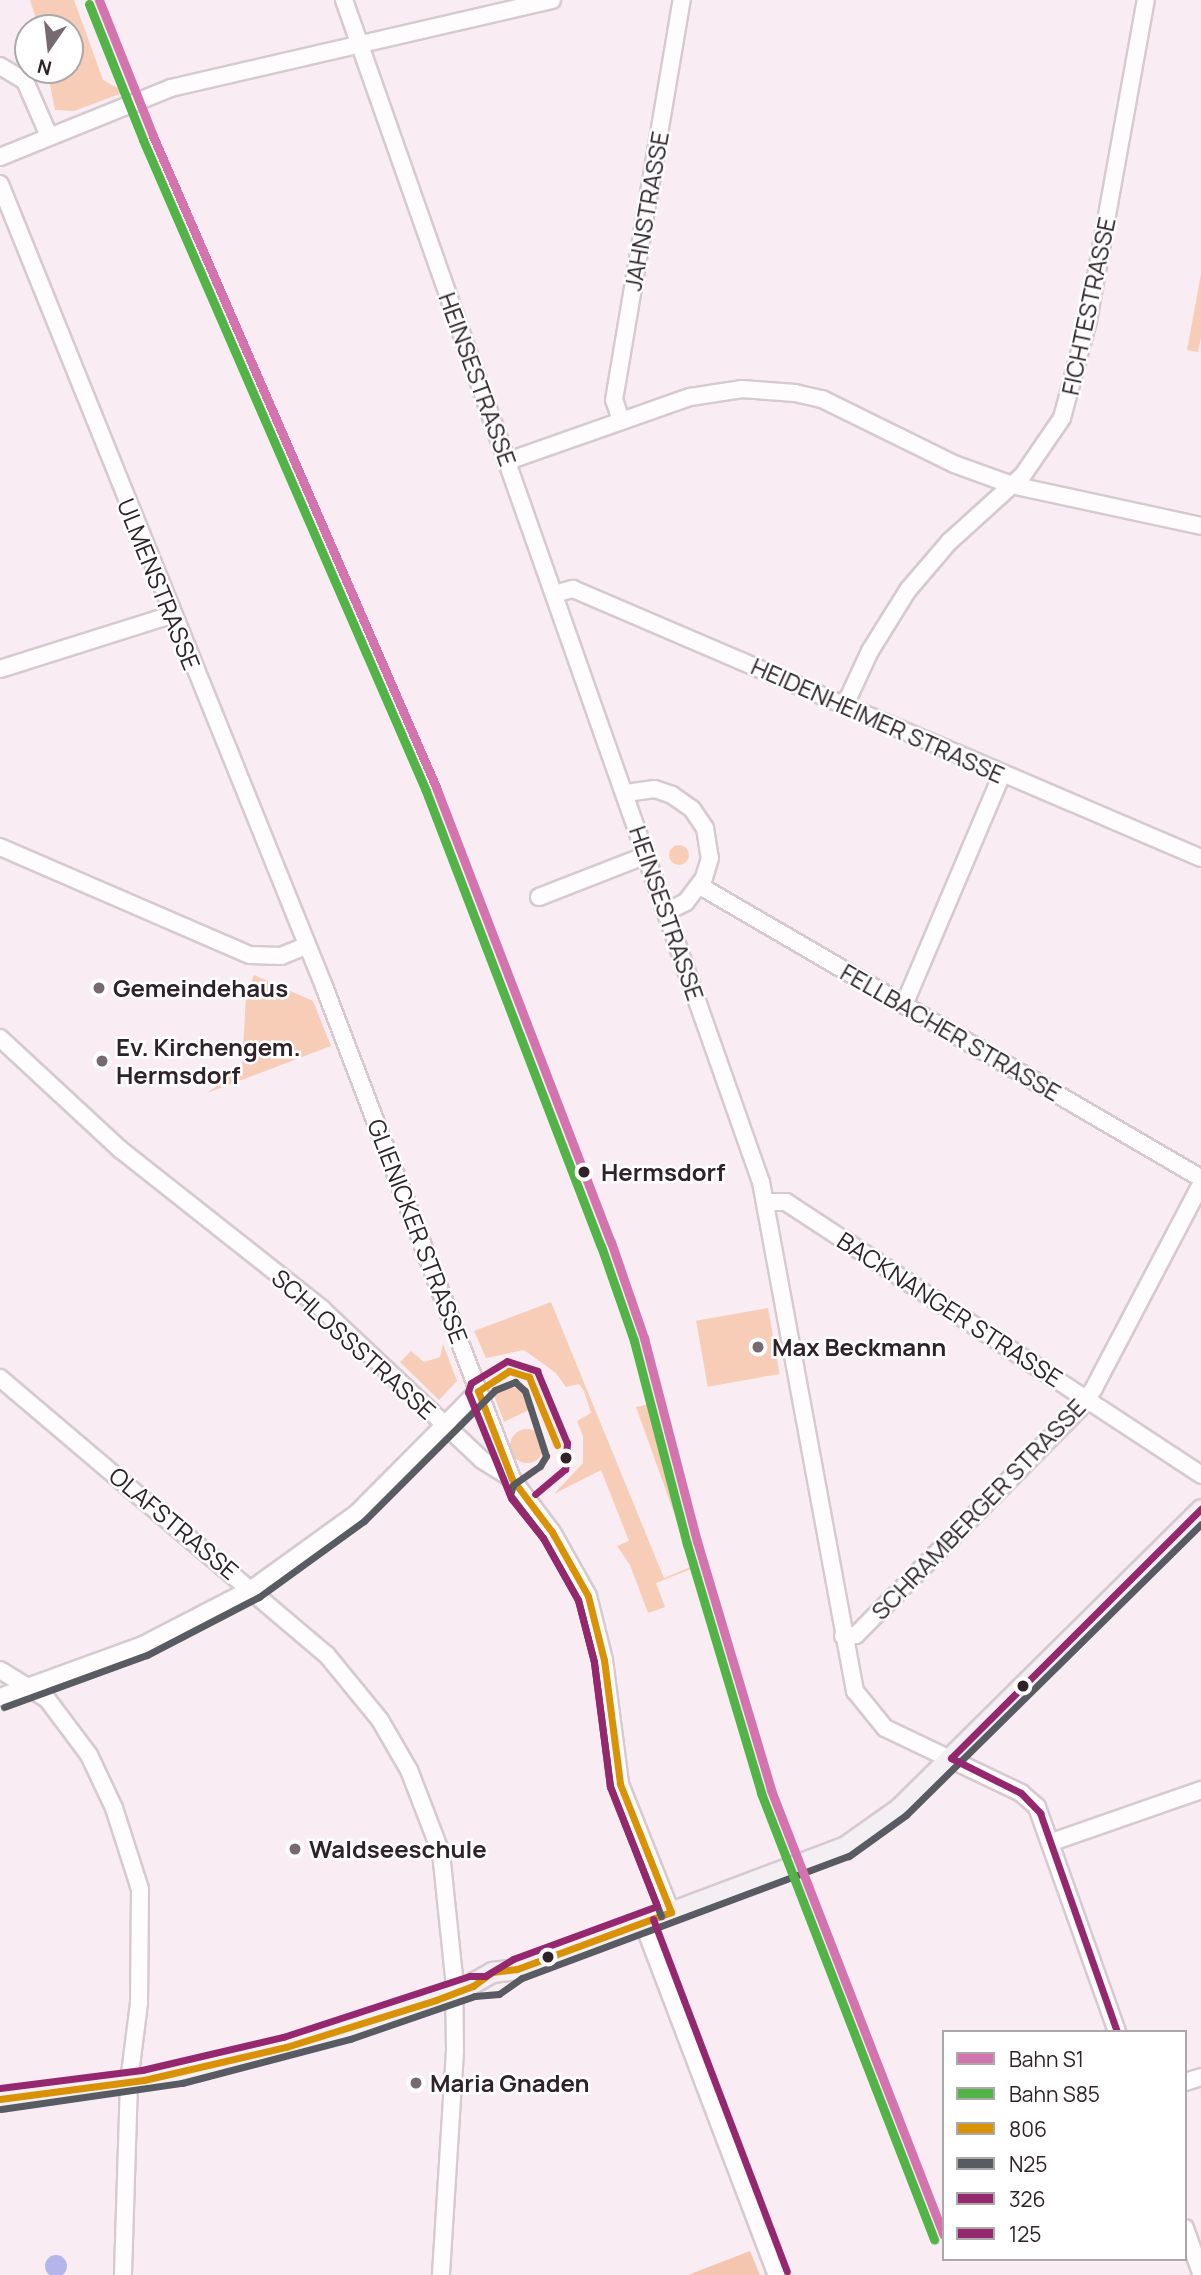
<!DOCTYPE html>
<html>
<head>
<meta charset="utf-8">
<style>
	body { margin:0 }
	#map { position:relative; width:1201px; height:2275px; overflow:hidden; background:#f9edf3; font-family:Manrope,sans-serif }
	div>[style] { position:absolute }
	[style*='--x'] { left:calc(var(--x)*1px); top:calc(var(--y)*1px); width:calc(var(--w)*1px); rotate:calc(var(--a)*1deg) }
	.green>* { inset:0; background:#f7cdb7; transform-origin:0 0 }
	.round { border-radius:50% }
	.forest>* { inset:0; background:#f4c6af }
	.water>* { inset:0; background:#b4b6eb }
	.roads { filter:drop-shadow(2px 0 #d6cad0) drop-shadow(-2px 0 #d6cad0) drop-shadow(0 2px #d6cad0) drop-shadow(0 -2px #d6cad0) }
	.minor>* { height:16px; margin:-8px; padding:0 8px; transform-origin:8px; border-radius:8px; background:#fefcfd }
	.major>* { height:19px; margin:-9.5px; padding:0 9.5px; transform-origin:9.5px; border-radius:9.5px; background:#f3eff3 }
	.bus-1>* { height:7px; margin:-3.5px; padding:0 3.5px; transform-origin:3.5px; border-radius:3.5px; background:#d99206 }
	.bus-2>* { height:7px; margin:-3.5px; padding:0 3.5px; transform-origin:3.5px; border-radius:3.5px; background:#595b62 }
	.bus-3>* { height:7px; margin:-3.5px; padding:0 3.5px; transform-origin:3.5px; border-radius:3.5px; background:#95276e }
	.bus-4>* { height:7px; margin:-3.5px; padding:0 3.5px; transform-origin:3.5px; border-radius:3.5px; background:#95276e }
	.rail-1>* { height:9px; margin:-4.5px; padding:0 4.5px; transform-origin:4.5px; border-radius:4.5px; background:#d474ae }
	.rail-2>* { height:9px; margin:-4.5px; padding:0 4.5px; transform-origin:4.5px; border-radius:4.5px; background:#52b447 }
	.dots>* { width:19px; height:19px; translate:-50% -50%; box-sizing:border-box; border:4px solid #fff; border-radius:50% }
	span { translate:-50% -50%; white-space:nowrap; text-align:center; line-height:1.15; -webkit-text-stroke:5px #fff; paint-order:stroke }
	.street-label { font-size:24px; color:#2f2229 }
	.poi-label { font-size:24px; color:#2f2229; font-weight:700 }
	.left { translate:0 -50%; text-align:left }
	.stop-label { font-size:24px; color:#2f2229; font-weight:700 }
	.legend { position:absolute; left:942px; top:2030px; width:245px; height:231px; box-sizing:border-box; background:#fff; border:2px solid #aca7a9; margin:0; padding:9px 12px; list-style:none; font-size:21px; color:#2f2229 }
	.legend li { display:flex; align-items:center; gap:14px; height:35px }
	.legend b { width:35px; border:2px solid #aca7a9 }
	.north { position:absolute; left:14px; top:14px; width:70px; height:70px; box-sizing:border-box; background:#fff; border:2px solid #aca7a9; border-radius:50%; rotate:194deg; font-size:19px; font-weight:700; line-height:28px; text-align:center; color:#2f2229 }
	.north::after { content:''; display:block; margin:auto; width:24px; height:32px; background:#766970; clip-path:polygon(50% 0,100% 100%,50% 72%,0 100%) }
</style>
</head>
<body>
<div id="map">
	<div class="green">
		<div style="clip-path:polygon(30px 0,74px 0,103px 80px,125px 92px,74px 111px,55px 110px,47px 70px,70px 70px,70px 28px,39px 28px)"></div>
		<div style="clip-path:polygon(1201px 274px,1201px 337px,1198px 352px,1187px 350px)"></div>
		<div class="round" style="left:669px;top:845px;width:20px;height:20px"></div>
		<div style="clip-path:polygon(254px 975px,313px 1001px,331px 1046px,207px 1093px,242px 1068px,246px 996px)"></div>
		<div style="clip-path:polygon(551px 1302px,664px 1578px,693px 1566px,636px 1407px,654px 1403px,696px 1567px,656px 1583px,665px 1607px,648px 1613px,630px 1565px,617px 1546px,629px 1541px,601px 1470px,554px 1494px,583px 1463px,583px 1436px,577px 1421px,591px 1413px,584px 1391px,579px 1384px,566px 1387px,556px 1373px,524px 1350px,486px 1358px,474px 1331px)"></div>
		<div style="left:768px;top:1308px;width:67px;height:73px;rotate:80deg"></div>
		<div style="clip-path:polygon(443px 1344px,457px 1381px,439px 1400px,400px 1362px,411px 1351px,424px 1362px,440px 1357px)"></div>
		<div style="clip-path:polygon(508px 1387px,522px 1389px,529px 1410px,504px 1422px,494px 1395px)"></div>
		<div class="round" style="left:510px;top:1429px;width:34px;height:34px"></div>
	</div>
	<div class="forest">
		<div style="clip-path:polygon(750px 2251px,760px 2275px,688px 2275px)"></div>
	</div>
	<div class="water">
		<div class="round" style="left:45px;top:2255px;width:22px;height:22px"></div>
	</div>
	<div class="roads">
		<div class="minor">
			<div style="--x:344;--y:0;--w:1253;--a:70.57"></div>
			<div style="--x:761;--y:1182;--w:518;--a:79.54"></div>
			<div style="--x:855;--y:1691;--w:48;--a:51"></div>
			<div style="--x:885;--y:1728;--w:151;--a:25.5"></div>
			<div style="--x:1021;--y:1793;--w:21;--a:41"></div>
			<div style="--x:1037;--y:1807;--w:239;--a:70.4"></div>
			<div style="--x:0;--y:66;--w:29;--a:31"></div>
			<div style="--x:25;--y:81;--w:60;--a:66.4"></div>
			<div style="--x:0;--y:157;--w:184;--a:-22"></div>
			<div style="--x:171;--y:88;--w:391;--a:-13"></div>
			<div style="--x:0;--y:184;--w:868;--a:68.01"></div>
			<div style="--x:325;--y:989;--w:524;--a:69.11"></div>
			<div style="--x:512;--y:1479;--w:66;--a:53"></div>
			<div style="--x:552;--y:1532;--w:73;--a:60.6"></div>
			<div style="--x:588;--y:1596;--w:66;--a:76"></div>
			<div style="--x:604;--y:1660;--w:125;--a:82.6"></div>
			<div style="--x:620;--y:1784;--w:138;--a:68.3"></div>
			<div style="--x:621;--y:420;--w:21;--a:-109"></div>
			<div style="--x:614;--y:400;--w:406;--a:-80.4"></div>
			<div style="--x:508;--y:461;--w:193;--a:-19.4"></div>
			<div style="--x:690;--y:397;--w:53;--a:-8.7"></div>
			<div style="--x:742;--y:389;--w:53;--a:4.3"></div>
			<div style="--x:795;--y:393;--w:28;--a:13"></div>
			<div style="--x:822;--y:399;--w:147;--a:26.2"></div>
			<div style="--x:954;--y:464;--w:62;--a:19.9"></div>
			<div style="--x:1012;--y:485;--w:193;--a:12.2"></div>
			<div style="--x:554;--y:594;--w:20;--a:-15"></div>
			<div style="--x:573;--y:589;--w:683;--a:23.19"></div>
			<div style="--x:0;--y:669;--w:179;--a:-17.5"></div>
			<div style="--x:845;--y:705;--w:60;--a:-65.2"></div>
			<div style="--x:870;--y:651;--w:72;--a:-58.1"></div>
			<div style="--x:908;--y:590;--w:63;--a:-49.5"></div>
			<div style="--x:949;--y:542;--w:100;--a:-42.2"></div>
			<div style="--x:1023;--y:475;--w:69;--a:-55.6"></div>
			<div style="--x:1062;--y:418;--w:100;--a:-75"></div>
			<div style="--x:1088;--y:321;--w:326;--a:-79.8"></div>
			<div style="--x:626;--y:793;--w:29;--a:-8"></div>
			<div style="--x:655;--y:789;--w:18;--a:19"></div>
			<div style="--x:672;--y:795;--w:24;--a:35"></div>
			<div style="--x:692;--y:809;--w:23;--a:56"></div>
			<div style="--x:705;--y:828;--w:30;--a:81"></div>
			<div style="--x:710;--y:858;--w:21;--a:107"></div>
			<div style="--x:704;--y:878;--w:30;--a:127"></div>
			<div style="--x:686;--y:902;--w:22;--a:153"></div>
			<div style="--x:0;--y:847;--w:272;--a:23.4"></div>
			<div style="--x:250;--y:955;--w:31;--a:2"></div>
			<div style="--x:281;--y:956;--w:27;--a:-22"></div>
			<div style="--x:700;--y:886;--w:580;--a:30.24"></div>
			<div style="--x:539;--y:897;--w:116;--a:-21.3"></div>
			<div style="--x:904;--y:1005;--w:251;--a:-67"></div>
			<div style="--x:0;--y:1038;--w:165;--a:42.8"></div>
			<div style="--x:121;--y:1150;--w:256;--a:38.3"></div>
			<div style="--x:322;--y:1309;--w:220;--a:43.3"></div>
			<div style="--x:482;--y:1460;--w:36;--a:32"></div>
			<div style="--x:765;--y:1202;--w:21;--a:0"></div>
			<div style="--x:786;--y:1202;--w:497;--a:33.3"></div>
			<div style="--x:0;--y:1378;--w:427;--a:40.3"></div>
			<div style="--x:326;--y:1654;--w:85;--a:50.7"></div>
			<div style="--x:380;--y:1720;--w:58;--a:59.9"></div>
			<div style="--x:409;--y:1770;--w:89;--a:68.9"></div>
			<div style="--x:441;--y:1853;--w:125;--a:84"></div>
			<div style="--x:454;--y:1977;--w:74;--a:89.2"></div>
			<div style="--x:455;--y:2051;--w:224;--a:93.6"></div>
			<div style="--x:843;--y:1636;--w:13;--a:-4"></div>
			<div style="--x:856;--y:1635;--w:317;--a:-45.4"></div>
			<div style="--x:1079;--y:1409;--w:26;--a:-54"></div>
			<div style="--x:1094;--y:1388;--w:230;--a:-62.3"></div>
			<div style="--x:0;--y:1670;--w:55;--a:31.7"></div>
			<div style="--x:47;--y:1699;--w:70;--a:53.1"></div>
			<div style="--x:89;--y:1755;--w:59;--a:64.7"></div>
			<div style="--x:114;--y:1808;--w:85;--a:72.2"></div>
			<div style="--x:140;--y:1889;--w:114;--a:90.5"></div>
			<div style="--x:139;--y:2003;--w:80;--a:97.2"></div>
			<div style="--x:129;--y:2082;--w:193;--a:91.8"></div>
			<div style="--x:0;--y:1697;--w:152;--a:-20"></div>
			<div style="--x:143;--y:1645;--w:124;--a:-27.4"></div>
			<div style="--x:253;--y:1588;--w:128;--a:-35.8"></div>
			<div style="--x:357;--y:1513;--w:172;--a:-45.2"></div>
			<div style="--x:1052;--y:1842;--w:158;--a:-19.2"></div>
			<div style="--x:643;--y:1923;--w:377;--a:69.2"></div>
			<div style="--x:1185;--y:2082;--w:17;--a:-17"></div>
			<div style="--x:1185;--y:2228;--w:48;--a:70.4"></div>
		</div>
		<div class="major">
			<div style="--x:0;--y:2099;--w:183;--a:-8.2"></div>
			<div style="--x:181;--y:2073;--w:172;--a:-14.8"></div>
			<div style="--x:347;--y:2029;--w:114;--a:-18.4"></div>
			<div style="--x:455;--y:1993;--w:43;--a:-29.6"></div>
			<div style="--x:492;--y:1972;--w:25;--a:-7"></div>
			<div style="--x:517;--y:1969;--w:33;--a:-20"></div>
			<div style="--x:548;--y:1958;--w:316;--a:-20.6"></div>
			<div style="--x:844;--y:1847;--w:67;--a:-35.3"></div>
			<div style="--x:899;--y:1808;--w:425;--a:-44.7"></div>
		</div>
	</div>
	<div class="bus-1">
		<div style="--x:557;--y:1445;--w:74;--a:-112.4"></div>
		<div style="--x:529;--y:1377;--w:21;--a:-163"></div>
		<div style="--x:509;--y:1371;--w:37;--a:147"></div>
		<div style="--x:478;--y:1391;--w:94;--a:68.9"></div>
		<div style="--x:512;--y:1479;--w:66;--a:53"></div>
		<div style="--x:552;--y:1532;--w:73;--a:60.6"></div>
		<div style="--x:588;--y:1596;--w:66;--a:76"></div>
		<div style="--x:604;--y:1660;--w:125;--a:82.6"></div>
		<div style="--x:620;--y:1784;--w:138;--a:68.3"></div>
		<div style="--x:0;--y:2099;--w:145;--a:-7.5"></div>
		<div style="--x:144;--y:2080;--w:146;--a:-13.1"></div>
		<div style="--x:286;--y:2047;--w:157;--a:-17.4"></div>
		<div style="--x:436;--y:2000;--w:40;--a:-21"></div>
		<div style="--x:473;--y:1986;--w:24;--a:-36"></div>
		<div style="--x:492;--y:1972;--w:25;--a:-7"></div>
		<div style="--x:517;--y:1969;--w:164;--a:-20.3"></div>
	</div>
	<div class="bus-2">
		<div style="--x:4;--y:1707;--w:152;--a:-20"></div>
		<div style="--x:147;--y:1655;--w:126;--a:-27.4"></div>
		<div style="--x:259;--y:1597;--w:130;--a:-35.9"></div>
		<div style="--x:364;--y:1521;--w:185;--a:-45"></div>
		<div style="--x:495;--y:1390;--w:22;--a:-22"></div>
		<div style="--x:515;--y:1382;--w:13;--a:42"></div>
		<div style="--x:525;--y:1391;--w:68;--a:72.1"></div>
		<div style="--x:546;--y:1456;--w:12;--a:121"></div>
		<div style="--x:540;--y:1466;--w:33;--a:145"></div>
		<div style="--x:513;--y:1485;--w:10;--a:107"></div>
		<div style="--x:510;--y:1495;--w:54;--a:52.5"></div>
		<div style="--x:543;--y:1538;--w:71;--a:60.6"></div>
		<div style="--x:578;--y:1600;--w:64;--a:75.5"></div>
		<div style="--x:594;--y:1662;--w:126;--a:82.7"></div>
		<div style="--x:610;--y:1787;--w:139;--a:68.4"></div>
		<div style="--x:1;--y:2109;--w:183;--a:-8.2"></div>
		<div style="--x:182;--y:2083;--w:174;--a:-14.7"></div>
		<div style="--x:350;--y:2039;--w:132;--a:-19"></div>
		<div style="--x:475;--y:1996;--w:24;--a:-5"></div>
		<div style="--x:499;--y:1994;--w:28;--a:-35"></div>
		<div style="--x:522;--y:1978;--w:349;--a:-20.5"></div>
		<div style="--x:849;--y:1856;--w:70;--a:-35.7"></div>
		<div style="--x:906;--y:1815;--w:414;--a:-44.6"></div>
	</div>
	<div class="bus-3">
		<div style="--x:511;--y:1498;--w:114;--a:-112.1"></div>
		<div style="--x:468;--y:1392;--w:9;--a:-72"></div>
		<div style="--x:471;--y:1383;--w:42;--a:-31.4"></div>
		<div style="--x:507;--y:1361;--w:32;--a:18"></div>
		<div style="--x:537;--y:1371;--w:78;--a:67.4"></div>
		<div style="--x:567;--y:1443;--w:26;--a:94"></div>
		<div style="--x:565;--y:1469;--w:39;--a:140"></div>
		<div style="--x:653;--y:1919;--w:377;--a:69.2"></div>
		<div style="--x:0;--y:2088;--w:143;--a:-7.2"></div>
		<div style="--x:142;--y:2070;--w:145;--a:-13.2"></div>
		<div style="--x:283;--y:2037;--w:197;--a:-18.1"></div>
		<div style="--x:470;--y:1976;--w:15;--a:0"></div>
		<div style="--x:485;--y:1976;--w:33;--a:-31"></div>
		<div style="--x:513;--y:1959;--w:153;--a:-20.2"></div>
		<div style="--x:657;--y:1906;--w:129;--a:-111.4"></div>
		<div style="--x:610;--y:1786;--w:125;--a:-97.4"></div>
		<div style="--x:594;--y:1662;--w:64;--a:-104.5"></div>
		<div style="--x:578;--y:1600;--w:71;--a:-119.4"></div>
		<div style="--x:543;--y:1538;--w:51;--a:-128.7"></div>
	</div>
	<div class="bus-4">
		<div style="--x:951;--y:1758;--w:353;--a:-44.9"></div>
		<div style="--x:951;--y:1758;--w:78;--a:26.6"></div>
		<div style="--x:1021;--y:1793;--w:28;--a:46"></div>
		<div style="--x:1040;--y:1813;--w:232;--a:70.6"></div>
	</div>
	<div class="rail-1">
		<div style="--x:99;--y:0;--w:146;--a:68.3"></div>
		<div style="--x:153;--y:136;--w:710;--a:66.5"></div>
		<div style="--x:436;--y:787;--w:487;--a:69"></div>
		<div style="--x:611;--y:1242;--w:102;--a:71"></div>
		<div style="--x:644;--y:1338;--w:210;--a:75.4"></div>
		<div style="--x:697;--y:1541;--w:260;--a:73.4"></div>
		<div style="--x:771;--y:1790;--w:477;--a:68.8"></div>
	</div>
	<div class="rail-2">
		<div style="--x:89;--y:4;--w:146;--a:68.3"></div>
		<div style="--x:143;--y:140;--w:710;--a:66.5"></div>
		<div style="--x:426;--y:791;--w:487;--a:69"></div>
		<div style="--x:601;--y:1246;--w:101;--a:70.8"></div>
		<div style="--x:634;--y:1341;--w:210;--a:75.4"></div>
		<div style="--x:687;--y:1544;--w:260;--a:73.4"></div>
		<div style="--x:761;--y:1793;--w:479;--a:68.8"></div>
	</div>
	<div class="dots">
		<div style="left:99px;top:988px;background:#766970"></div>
		<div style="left:102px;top:1061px;background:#766970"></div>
		<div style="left:584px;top:1172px;background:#2f2229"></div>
		<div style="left:758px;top:1347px;background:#766970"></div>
		<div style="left:566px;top:1458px;background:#2f2229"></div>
		<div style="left:1023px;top:1686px;background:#2f2229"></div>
		<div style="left:295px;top:1849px;background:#766970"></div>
		<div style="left:548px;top:1957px;background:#2f2229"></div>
		<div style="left:416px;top:2083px;background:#766970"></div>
	</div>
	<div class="street-label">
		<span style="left:646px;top:211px;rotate:-80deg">JAHNSTRASSE</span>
		<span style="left:1088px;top:306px;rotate:-78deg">FICHTESTRASSE</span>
		<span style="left:478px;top:379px;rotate:70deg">HEINSESTRASSE</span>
		<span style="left:159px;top:584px;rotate:68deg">ULMENSTRASSE</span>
		<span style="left:878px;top:720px;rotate:24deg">HEIDENHEIMER STRASSE</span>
		<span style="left:667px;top:913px;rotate:71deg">HEINSESTRASSE</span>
		<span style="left:951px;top:1032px;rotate:30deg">FELLBACHER STRASSE</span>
		<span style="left:418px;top:1231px;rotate:69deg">GLIENICKER STRASSE</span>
		<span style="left:950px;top:1309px;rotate:33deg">BACKNANGER STRASSE</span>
		<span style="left:354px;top:1344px;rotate:42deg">SCHLOSSSTRASSE</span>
		<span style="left:978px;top:1509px;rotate:-46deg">SCHRAMBERGER STRASSE</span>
		<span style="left:174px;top:1523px;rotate:40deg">OLAFSTRASSE</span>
	</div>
	<div class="poi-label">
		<span class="left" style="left:113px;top:988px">Gemeindehaus</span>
		<span class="left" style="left:116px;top:1061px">Ev. Kirchengem.<br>Hermsdorf</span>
		<span class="left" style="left:772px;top:1347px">Max Beckmann</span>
		<span class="left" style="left:309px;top:1849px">Waldseeschule</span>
		<span class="left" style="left:430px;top:2083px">Maria Gnaden</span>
	</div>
	<div class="stop-label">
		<span class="left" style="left:601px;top:1172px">Hermsdorf</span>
	</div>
	<ul class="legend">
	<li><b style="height:9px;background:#d474ae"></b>Bahn S1</li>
	<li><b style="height:9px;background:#52b447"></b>Bahn S85</li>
	<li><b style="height:9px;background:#d99206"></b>806</li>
	<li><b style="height:9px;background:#595b62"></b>N25</li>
	<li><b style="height:9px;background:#95276e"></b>326</li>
	<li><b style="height:9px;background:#95276e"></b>125</li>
	</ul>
	<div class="north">N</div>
</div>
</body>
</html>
